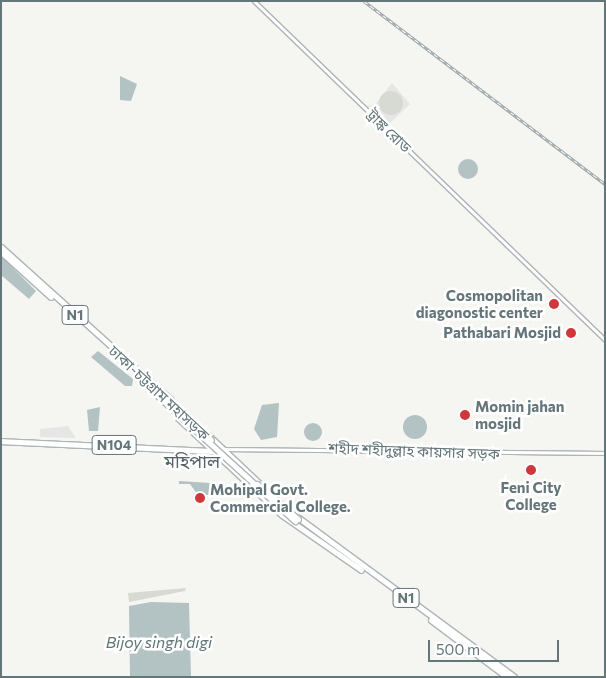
<!DOCTYPE html>
<html>
<head>
<meta charset="utf-8">
<style>
	body { margin:0 }
	#map { position:relative; width:606px; height:678px; overflow:hidden; background:#f5f5f2; font-family:Commissioner,"Noto Sans Bengali",sans-serif }
	div>[style] { position:absolute }
	[style*='--x'] { left:calc(var(--x)*1px); top:calc(var(--y)*1px); width:calc(var(--w)*1px); rotate:calc(var(--a)*1deg) }
	.built>* { inset:0; background:#e6e6e6 }
	.green>* { inset:0; background:#d6dad2 }
	.round { border-radius:50% }
	.water>* { inset:0; background:#b3c2c3 }
	.roads { filter:drop-shadow(1px 0 #adb5b7) drop-shadow(-1px 0 #adb5b7) drop-shadow(0 1px #adb5b7) drop-shadow(0 -1px #adb5b7) }
	.secondary>* { height:3px; margin:-1.5px; padding:0 1.5px; transform-origin:1.5px; border-radius:1.5px; background:#fff }
	.highway>* { height:5px; margin:-2.5px; padding:0 2.5px; transform-origin:2.5px; border-radius:2.5px; background:#fff }
	.rail>* { height:3px; margin-top:-1.5px; transform-origin:0; background:repeating-linear-gradient(90deg,#fff 0 4px,#9ba4a6 0 8px); box-sizing:border-box; border-block:1px solid #9ba4a6 }
	.bridges { filter:drop-shadow(1px 0 #b1b5b7) drop-shadow(-1px 0 #b1b5b7) drop-shadow(0 1px #b1b5b7) drop-shadow(0 -1px #b1b5b7) }
	.highway-bridge>* { height:5px; margin:-2.5px; padding:0 2.5px; transform-origin:2.5px; border-radius:2.5px; background:#fff }
	.dots>* { width:14px; height:14px; translate:-50% -50%; box-sizing:border-box; border:2px solid #fff; border-radius:50% }
	span { translate:-50% -50%; white-space:nowrap; text-align:center; line-height:1.15; -webkit-text-stroke:5px #fff; paint-order:stroke }
	.shield-label span { padding:1px 4px; background:#fff; border:1px solid; border-radius:4px; -webkit-text-stroke-width:0 }
	.shield-label { font-size:14px; color:#64767a; font-weight:700 }
	.street-label { font-size:15px; color:#64767a }
	.poi-label { font-size:15px; color:#64767a; font-weight:700 }
	.right { translate:-100% -50%; text-align:right }
	.left { translate:0 -50%; text-align:left }
	.water-label { font-size:16px; color:#5e7676; font-style:italic }
	.quarter-label { font-size:18px; color:#556366 }
	.frame { position:absolute; inset:0; border:2px solid #64767a; pointer-events:none }
	.scale { position:absolute; left:428px; top:640px; width:131px; height:22px; box-sizing:border-box; border:2px solid #64767a; border-top:0; padding-left:6px; font-size:15px; line-height:18px; white-space:nowrap; color:#64767a; -webkit-text-stroke:4px #fff; paint-order:stroke }
</style>
</head>
<body>
<div id="map">
	<div class="built">
		<div style="clip-path:polygon(392px 83px,410px 104px,388px 125px,367px 105px,374px 106px)"></div>
		<div style="clip-path:polygon(68px 426px,76px 438px,40px 437px,40px 429px)"></div>
	</div>
	<div class="green">
		<div class="round" style="left:379px;top:91px;width:24px;height:24px"></div>
		<div style="clip-path:polygon(186px 588px,185px 591px,129px 602px,128px 593px)"></div>
	</div>
	<div class="water">
		<div style="clip-path:polygon(120px 76px,137px 84px,131px 101px,120px 100px)"></div>
		<div class="round" style="left:458px;top:159px;width:20px;height:20px"></div>
		<div style="clip-path:polygon(1px 256px,36px 291px,29px 299px,1px 275px)"></div>
		<div style="clip-path:polygon(98px 351px,133px 379px,132px 386px,125px 386px,91px 357px)"></div>
		<div style="clip-path:polygon(279px 403px,277px 437px,261px 440px,254px 429px,262px 405px)"></div>
		<div style="clip-path:polygon(100px 407px,98px 431px,89px 431px,87px 410px)"></div>
		<div class="round" style="left:403px;top:415px;width:24px;height:24px"></div>
		<div class="round" style="left:304px;top:423px;width:18px;height:18px"></div>
		<div style="clip-path:polygon(179px 481px,210px 483px,210px 495px,198px 495px,190px 484px,179px 484px)"></div>
		<div style="clip-path:polygon(151px 602px,189px 603px,191px 677px,130px 677px,129px 606px)"></div>
	</div>
	<div class="roads">
		<div class="secondary">
			<div style="--x:254;--y:1;--w:488;--a:44"></div>
			<div style="--x:224;--y:449;--w:381;--a:0.6"></div>
		</div>
		<div class="highway">
			<div style="--x:1;--y:247;--w:229;--a:42"></div>
			<div style="--x:1;--y:252;--w:67;--a:42"></div>
			<div style="--x:178;--y:418;--w:142;--a:43"></div>
			<div style="--x:282;--y:515;--w:96;--a:34.8"></div>
			<div style="--x:208;--y:435;--w:74;--a:43.4"></div>
			<div style="--x:1;--y:441;--w:213;--a:2.7"></div>
			<div style="--x:296;--y:516;--w:271;--a:36.4"></div>
			<div style="--x:431;--y:620;--w:95;--a:36.9"></div>
		</div>
	</div>
	<div class="rail">
		<div style="--x:364;--y:1;--w:303;--a:37.2"></div>
	</div>
	<div class="bridges">
		<div class="highway-bridge">
			<div style="--x:149;--y:383;--w:84;--a:42.6"></div>
			<div style="--x:146;--y:385;--w:202;--a:42.4"></div>
			<div style="--x:257;--y:484;--w:54;--a:40.5"></div>
		</div>
	</div>
	<div class="dots">
		<div style="left:554px;top:304px;background:#d13738"></div>
		<div style="left:571px;top:333px;background:#d13738"></div>
		<div style="left:465px;top:415px;background:#d13738"></div>
		<div style="left:531px;top:470px;background:#d13738"></div>
		<div style="left:200px;top:498px;background:#d13738"></div>
	</div>
	<div class="shield-label">
		<span style="left:75px;top:315px">N1</span>
		<span style="left:114px;top:445px">N104</span>
		<span style="left:406px;top:598px">N1</span>
	</div>
	<div class="street-label">
		<span style="left:389px;top:131px;rotate:44deg">ট্রাঙ্ক রোড</span>
		<span style="left:159px;top:393px;rotate:43deg">ঢাকা-চট্টগ্রাম মহাসড়ক</span>
		<span style="left:414px;top:451px;rotate:2deg">শহীদ শহীদুল্লাহ কায়সার সড়ক</span>
	</div>
	<div class="poi-label">
		<span class="right" style="left:543px;top:304px">Cosmopolitan<br>diagonostic center</span>
		<span class="right" style="left:561px;top:333px">Pathabari Mosjid</span>
		<span class="left" style="left:475px;top:415px">Momin jahan<br>mosjid</span>
		<span style="left:531px;top:496px">Feni City<br>College</span>
		<span class="left" style="left:210px;top:498px">Mohipal Govt.<br>Commercial College.</span>
	</div>
	<div class="water-label">
		<span style="left:159px;top:642px">Bijoy singh digi</span>
	</div>
	<div class="quarter-label">
		<span style="left:192px;top:461px">মহিপাল</span>
	</div>
	<div class="frame"></div>
	<div class="scale">500 m</div>
</div>
</body>
</html>
